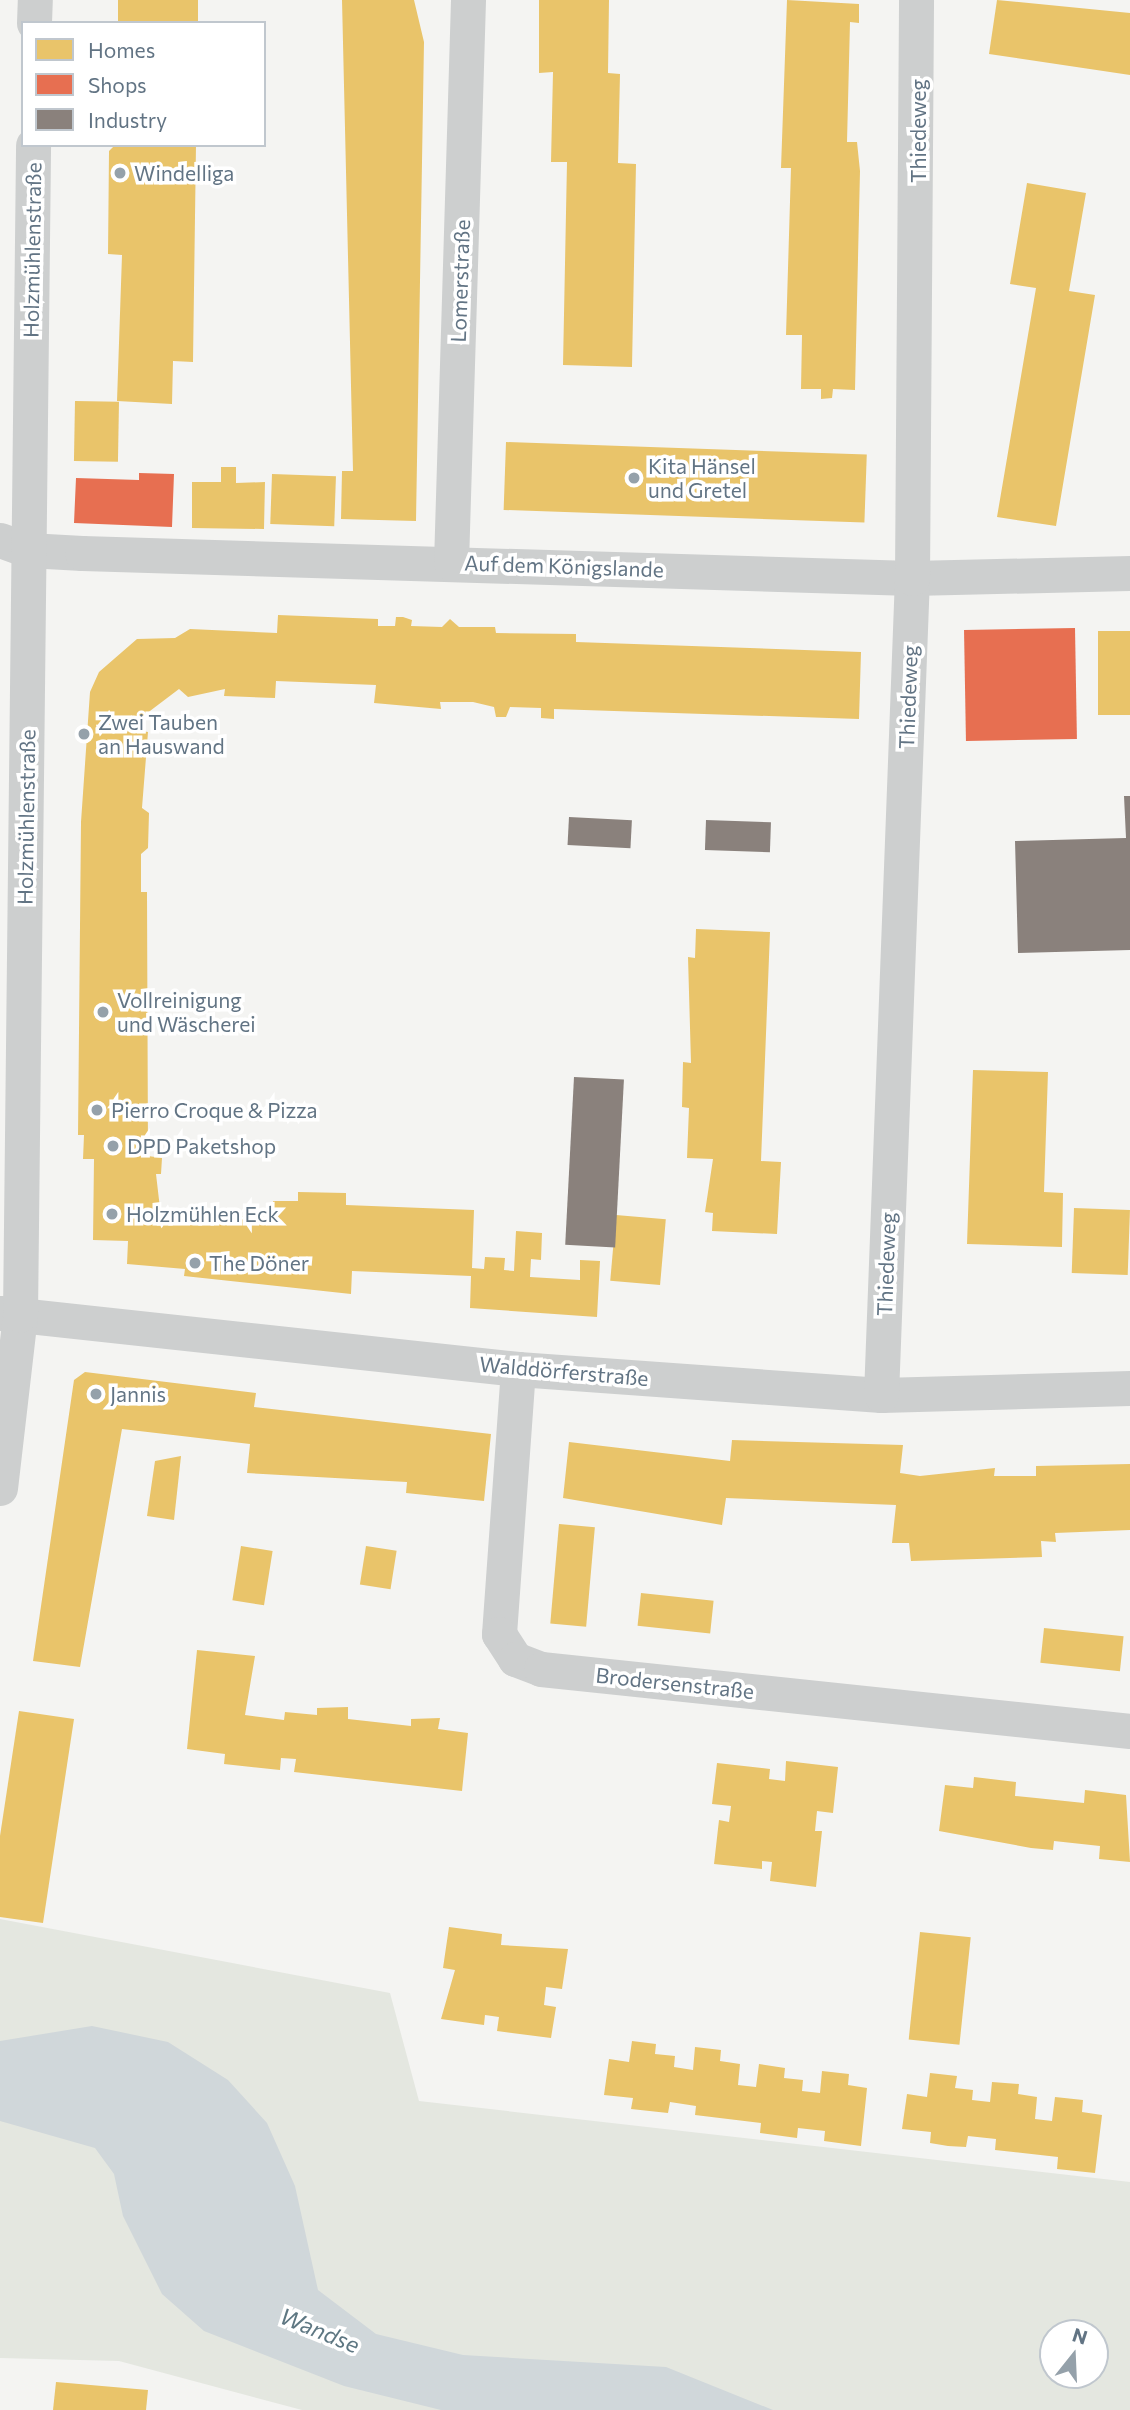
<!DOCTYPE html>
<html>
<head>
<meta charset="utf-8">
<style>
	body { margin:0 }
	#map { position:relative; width:1130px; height:2410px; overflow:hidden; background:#f4f4f2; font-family:Commissioner,sans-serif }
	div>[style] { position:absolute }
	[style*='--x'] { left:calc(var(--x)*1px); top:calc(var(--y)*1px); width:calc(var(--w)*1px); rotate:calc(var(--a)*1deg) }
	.green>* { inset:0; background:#e4e7e0 }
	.water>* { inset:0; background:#d0d7da }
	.homes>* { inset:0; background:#e9c46a; transform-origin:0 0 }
	.shops>* { inset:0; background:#e76f51; transform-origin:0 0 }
	.industry>* { inset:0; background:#8a817c; transform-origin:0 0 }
	.minor>* { height:35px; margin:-17.5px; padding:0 17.5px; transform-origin:17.5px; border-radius:17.5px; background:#cdcfcf }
	.dots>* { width:19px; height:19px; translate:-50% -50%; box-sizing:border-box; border:4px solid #fff; border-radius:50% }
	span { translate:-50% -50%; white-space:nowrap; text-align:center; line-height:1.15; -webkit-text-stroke:7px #fff; paint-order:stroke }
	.street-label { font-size:21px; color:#627484 }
	.poi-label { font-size:21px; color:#627484 }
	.left { translate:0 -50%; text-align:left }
	.water-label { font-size:23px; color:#5e7782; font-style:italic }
	.legend { position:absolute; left:21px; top:21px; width:245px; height:126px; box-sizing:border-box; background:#fff; border:2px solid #c0c7ce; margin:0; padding:9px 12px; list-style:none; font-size:21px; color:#627484 }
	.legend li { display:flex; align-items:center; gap:14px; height:35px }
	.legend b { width:35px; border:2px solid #c0c7ce }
	.north { position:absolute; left:1039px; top:2319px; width:70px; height:70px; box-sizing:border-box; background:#fff; border:2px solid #c0c7ce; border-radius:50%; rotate:18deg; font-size:19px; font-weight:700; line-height:28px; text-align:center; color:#627484 }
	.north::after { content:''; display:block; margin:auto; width:24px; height:32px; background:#95a1aa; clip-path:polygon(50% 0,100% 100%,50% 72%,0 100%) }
</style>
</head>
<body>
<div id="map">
	<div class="green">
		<div style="clip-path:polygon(evenodd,0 1919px,390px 1993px,419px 2101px,1130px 2182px,1130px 2410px,302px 2410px,119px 2361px,0 2358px,0 1919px,1053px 2333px,1095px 2333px,1095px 2375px,1053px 2375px,1053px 2333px)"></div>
	</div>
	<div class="water">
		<div style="clip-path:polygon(92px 2026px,168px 2042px,228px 2080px,267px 2123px,295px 2186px,318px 2290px,376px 2334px,463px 2355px,666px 2367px,773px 2410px,441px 2410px,344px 2386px,204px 2331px,162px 2294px,123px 2216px,114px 2174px,95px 2148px,0 2121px,0 2041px)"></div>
	</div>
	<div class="homes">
		<div style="left:118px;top:0;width:80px;height:23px"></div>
		<div style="clip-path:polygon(342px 0,414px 0,424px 42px,416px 521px,341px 519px,342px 471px,353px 471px)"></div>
		<div style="clip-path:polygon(539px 0,609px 0,608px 73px,620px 74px,618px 163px,636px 164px,632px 367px,563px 365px,567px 162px,551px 162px,553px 72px,539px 73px)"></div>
		<div style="clip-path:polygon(787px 0,859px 4px,859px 23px,850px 22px,847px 142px,857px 142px,860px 171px,855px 390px,833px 389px,832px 398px,821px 399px,821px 389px,801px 389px,802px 335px,786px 335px,791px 168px,781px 168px)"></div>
		<div style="clip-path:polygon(997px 0,1130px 13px,1130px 75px,989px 54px)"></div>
		<div style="clip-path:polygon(115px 145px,196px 145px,193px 362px,173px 361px,172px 404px,117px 401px,122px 255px,108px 254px,109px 151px)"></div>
		<div style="clip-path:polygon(1027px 183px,1086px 193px,1069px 291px,1095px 295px,1056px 526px,997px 517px,1036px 288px,1010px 284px)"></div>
		<div style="left:75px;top:401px;width:44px;height:60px;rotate:1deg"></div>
		<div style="left:506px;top:442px;width:361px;height:68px;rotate:2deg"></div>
		<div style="clip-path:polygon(221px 467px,236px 467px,236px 483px,265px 482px,264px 529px,192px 528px,192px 482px,221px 482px)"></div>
		<div style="left:272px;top:474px;width:64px;height:50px;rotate:2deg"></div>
		<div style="clip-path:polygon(278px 615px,378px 619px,378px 626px,395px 626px,396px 617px,403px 617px,412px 620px,411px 626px,442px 627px,450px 619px,459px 627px,495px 627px,496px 633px,576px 634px,576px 642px,861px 652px,859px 719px,554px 709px,554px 719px,541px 718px,541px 708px,510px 707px,506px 717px,496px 717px,494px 707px,473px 702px,440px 702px,441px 709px,374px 703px,376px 685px,276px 681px,275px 698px,224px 696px,225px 689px,188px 697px,179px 689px,142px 717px,142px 731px,148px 732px,142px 808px,149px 813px,148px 848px,141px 854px,141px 892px,147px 892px,148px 1156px,162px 1158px,161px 1174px,156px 1174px,161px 1217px,189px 1220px,189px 1212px,272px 1219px,273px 1201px,298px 1201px,298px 1192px,346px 1193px,346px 1205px,474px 1210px,472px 1268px,484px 1269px,485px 1257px,505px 1258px,504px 1270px,514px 1271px,516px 1231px,542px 1233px,541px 1260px,531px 1259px,530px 1277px,580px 1280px,580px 1260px,600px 1261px,597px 1317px,470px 1308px,471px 1276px,352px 1271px,351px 1294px,184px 1276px,185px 1269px,127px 1264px,128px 1241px,93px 1240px,94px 1159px,83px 1159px,84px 1135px,78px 1135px,81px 822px,90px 692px,99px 672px,137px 639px,175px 638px,190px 629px,277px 633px)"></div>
		<div style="left:1130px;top:631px;width:84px;height:32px;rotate:90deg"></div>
		<div style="clip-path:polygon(696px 929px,770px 932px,761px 1161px,781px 1162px,777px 1234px,712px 1231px,713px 1213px,705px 1212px,713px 1159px,687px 1158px,689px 1108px,682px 1107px,683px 1062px,691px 1063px,688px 957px,695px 958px)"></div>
		<div style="clip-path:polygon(973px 1070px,1048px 1072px,1044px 1192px,1063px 1193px,1062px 1247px,967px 1244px)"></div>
		<div style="left:1074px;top:1208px;width:56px;height:65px;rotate:2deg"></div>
		<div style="left:616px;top:1215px;width:50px;height:66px;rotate:5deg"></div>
		<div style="clip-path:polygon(85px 1372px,256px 1393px,254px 1407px,491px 1434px,484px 1501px,406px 1493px,407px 1482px,247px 1473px,250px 1444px,122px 1429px,80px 1667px,33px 1661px,74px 1380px)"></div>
		<div style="clip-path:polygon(732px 1440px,903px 1445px,900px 1473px,920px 1476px,995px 1468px,994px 1476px,1036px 1476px,1036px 1466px,1130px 1464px,1130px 1530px,1055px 1533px,1056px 1542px,1041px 1541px,1042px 1557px,911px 1561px,909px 1543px,892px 1543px,896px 1505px,726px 1498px,722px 1525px,563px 1498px,569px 1442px,730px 1461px)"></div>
		<div style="clip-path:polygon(181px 1456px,174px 1520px,147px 1516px,155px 1461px)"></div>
		<div style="left:559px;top:1524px;width:36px;height:100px;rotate:5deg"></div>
		<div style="left:241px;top:1546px;width:32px;height:55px;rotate:9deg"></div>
		<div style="left:366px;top:1546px;width:31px;height:39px;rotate:9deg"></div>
		<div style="left:641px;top:1593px;width:73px;height:33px;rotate:6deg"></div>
		<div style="left:1044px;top:1628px;width:80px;height:35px;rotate:6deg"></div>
		<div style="clip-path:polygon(197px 1650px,255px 1656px,245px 1715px,284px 1720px,285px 1712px,317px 1715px,317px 1708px,348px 1707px,348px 1719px,411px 1726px,411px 1719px,440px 1718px,438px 1729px,468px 1733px,462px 1791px,294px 1772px,296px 1759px,281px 1758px,280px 1770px,224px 1764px,225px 1754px,187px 1749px)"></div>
		<div style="clip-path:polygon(19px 1711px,74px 1719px,43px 1923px,0 1917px,0 1836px)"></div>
		<div style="clip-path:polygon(786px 1761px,838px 1767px,833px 1813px,817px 1811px,815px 1831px,822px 1831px,816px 1887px,770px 1881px,772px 1862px,762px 1861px,762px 1869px,714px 1864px,719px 1820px,729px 1822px,731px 1806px,712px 1804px,717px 1763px,770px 1769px,769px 1779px,785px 1781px)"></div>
		<div style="clip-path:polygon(974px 1777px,1016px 1782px,1015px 1796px,1036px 1798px,1084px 1803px,1085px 1790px,1126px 1795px,1130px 1862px,1099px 1859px,1100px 1846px,1054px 1841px,1053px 1850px,1031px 1848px,939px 1831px,945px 1785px,973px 1788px)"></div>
		<div style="clip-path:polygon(449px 1927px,502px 1934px,501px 1945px,568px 1949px,562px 1989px,546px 1987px,544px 2005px,556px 2007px,551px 2038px,497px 2031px,499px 2017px,485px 2015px,484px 2025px,441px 2019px,455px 1970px,443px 1968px)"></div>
		<div style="left:920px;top:1932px;width:51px;height:108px;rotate:6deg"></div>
		<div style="clip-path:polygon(632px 2041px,656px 2044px,655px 2054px,675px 2056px,674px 2067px,693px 2070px,695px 2047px,721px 2050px,720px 2061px,740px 2064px,738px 2085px,756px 2087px,759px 2064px,785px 2068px,784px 2078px,803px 2080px,802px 2091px,820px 2093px,822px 2071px,849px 2074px,848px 2085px,867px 2088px,861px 2146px,824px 2141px,825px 2131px,798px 2128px,797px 2138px,760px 2133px,761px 2123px,695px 2115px,696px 2106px,670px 2102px,668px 2113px,631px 2109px,633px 2098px,604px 2095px,609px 2059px,629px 2062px)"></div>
		<div style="clip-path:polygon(930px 2073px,957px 2076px,955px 2088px,973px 2090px,972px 2100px,990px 2102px,992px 2082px,1019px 2084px,1018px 2094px,1037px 2097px,1035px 2119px,1052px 2121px,1055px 2097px,1083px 2100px,1082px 2112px,1102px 2115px,1095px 2173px,1057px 2169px,1058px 2157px,995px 2150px,996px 2139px,968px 2136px,966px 2147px,948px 2146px,930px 2143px,931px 2132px,902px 2129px,907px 2094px,927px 2097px)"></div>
		<div style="clip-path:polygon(56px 2382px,148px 2390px,146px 2410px,53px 2410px)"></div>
	</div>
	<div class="shops">
		<div style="clip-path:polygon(139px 473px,174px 474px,172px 527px,74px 523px,76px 478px,139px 480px)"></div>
		<div style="left:1075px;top:628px;width:111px;height:111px;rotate:89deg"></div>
	</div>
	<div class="industry">
		<div style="clip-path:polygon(1124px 796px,1130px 796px,1130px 950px,1018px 953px,1015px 841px,1126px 838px)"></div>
		<div style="left:569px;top:817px;width:63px;height:28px;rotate:3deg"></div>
		<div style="left:706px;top:820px;width:65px;height:30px;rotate:2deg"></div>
		<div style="left:574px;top:1077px;width:50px;height:168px;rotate:3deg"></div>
	</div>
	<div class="minor">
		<div style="--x:34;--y:23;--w:23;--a:-88"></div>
		<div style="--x:0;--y:540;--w:30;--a:20"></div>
		<div style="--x:28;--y:550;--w:54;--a:3.2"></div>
		<div style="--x:82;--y:553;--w:830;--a:1.73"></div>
		<div style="--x:912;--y:578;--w:218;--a:-1.3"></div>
		<div style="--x:451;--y:563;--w:563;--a:-88.27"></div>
		<div style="--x:0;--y:1313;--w:521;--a:6.17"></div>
		<div style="--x:518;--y:1369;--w:364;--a:4.1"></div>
		<div style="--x:881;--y:1395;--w:249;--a:-1.6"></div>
		<div style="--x:518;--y:1369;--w:266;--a:94.1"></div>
		<div style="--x:499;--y:1634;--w:30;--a:57"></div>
		<div style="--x:515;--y:1659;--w:28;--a:21"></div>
		<div style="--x:541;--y:1669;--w:592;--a:6.01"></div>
		<div style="--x:881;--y:1395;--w:818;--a:-87.83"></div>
		<div style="--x:912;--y:578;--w:578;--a:-89.6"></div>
		<div style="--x:0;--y:1488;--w:174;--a:-83.4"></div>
		<div style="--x:20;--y:1315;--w:1170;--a:-89.36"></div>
	</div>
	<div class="dots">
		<div style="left:120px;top:173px;background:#95a1aa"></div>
		<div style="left:634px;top:478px;background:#95a1aa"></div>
		<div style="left:84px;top:734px;background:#95a1aa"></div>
		<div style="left:103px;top:1012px;background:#95a1aa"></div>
		<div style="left:97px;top:1110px;background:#95a1aa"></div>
		<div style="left:113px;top:1146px;background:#95a1aa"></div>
		<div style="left:112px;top:1214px;background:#95a1aa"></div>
		<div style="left:195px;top:1263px;background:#95a1aa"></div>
		<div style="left:96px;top:1394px;background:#95a1aa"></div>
	</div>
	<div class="street-label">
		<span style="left:918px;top:131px;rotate:-90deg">Thiedeweg</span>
		<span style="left:32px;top:250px;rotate:-89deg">Holzmühlenstraße</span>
		<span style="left:460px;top:281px;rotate:-88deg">Lomerstraße</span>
		<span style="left:564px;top:566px;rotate:2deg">Auf dem Königslande</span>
		<span style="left:908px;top:697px;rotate:-88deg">Thiedeweg</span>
		<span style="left:26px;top:817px;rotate:-89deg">Holzmühlenstraße</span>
		<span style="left:886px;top:1264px;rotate:-88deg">Thiedeweg</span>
		<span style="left:564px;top:1371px;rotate:5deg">Walddörferstraße</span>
		<span style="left:675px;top:1683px;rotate:6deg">Brodersenstraße</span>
	</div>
	<div class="poi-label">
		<span class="left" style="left:134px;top:173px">Windelliga</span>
		<span class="left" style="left:648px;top:478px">Kita Hänsel<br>und Gretel</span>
		<span class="left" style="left:98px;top:734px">Zwei Tauben<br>an Hauswand</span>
		<span class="left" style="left:117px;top:1012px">Vollreinigung<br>und Wäscherei</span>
		<span class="left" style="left:111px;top:1110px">Pierro Croque &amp; Pizza</span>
		<span class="left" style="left:127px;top:1146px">DPD Paketshop</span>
		<span class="left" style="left:126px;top:1214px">Holzmühlen Eck</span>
		<span class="left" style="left:209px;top:1263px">The Döner</span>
		<span class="left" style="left:110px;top:1394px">Jannis</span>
	</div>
	<div class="water-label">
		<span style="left:320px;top:2330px;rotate:22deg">Wandse</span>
	</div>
	<ul class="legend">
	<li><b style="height:19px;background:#e9c46a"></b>Homes</li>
	<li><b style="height:19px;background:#e76f51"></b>Shops</li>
	<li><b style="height:19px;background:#8a817c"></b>Industry</li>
	</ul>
	<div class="north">N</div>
</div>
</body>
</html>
